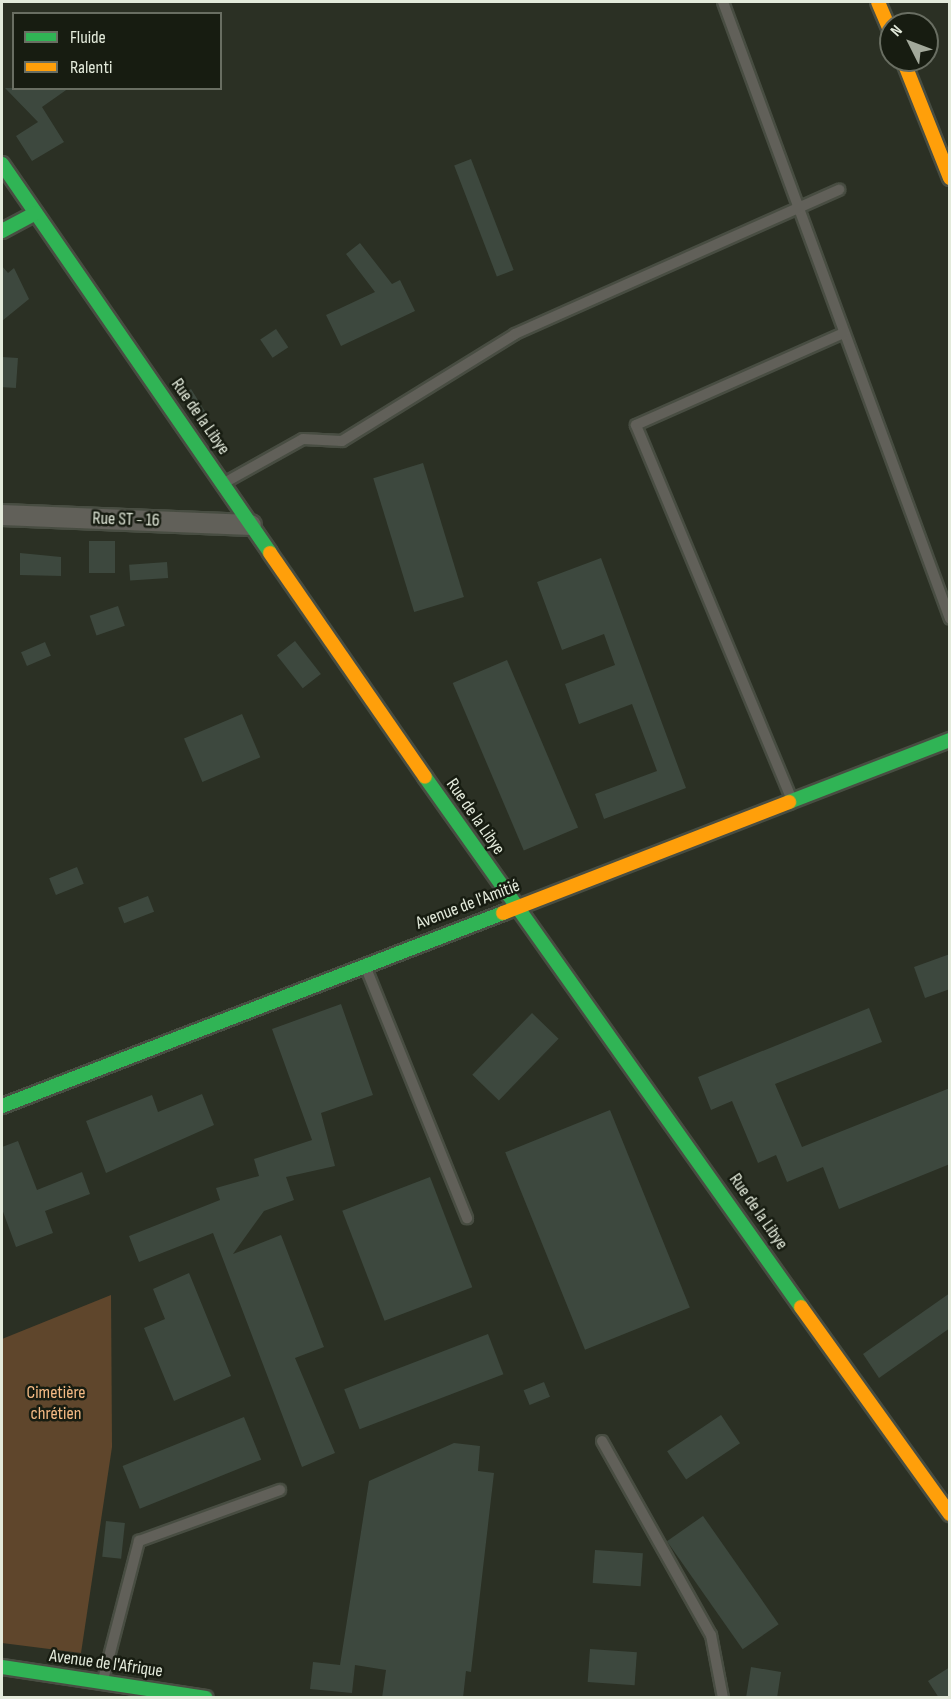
<!DOCTYPE html>
<html>
<head>
<meta charset="utf-8">
<style>
	body { margin:0 }
	#map { position:relative; width:951px; height:1699px; overflow:hidden; background:#2b3024; font-family:"Sofia Sans Condensed",sans-serif }
	div>[style] { position:absolute }
	[style*='--x'] { left:calc(var(--x)*1px); top:calc(var(--y)*1px); width:calc(var(--w)*1px); rotate:calc(var(--a)*1deg) }
	.green>* { inset:0; background:#5f462c }
	.building>* { inset:0; background:#3d483e; transform-origin:0 0 }
	.roads { filter:drop-shadow(2px 0 #484d42) drop-shadow(-2px 0 #484d42) drop-shadow(0 2px #484d42) drop-shadow(0 -2px #484d42) }
	.lane>* { height:10px; margin:-5px; padding:0 5px; transform-origin:5px; border-radius:5px; background:#616059 }
	.street>* { height:20px; margin:-10px; padding:0 10px; transform-origin:10px; border-radius:10px; background:#616059 }
	.fast>* { height:14px; margin:-7px; padding:0 7px; transform-origin:7px; border-radius:7px; background:#30b455 }
	.slow>* { height:14px; margin:-7px; padding:0 7px; transform-origin:7px; border-radius:7px; background:#ff9f0a }
	span { translate:-50% -50%; white-space:nowrap; text-align:center; line-height:1.15; -webkit-text-stroke:5px #171c11; paint-order:stroke }
	.street-label { font-size:18px; color:#e3eadb }
	.park-label { font-size:18px; color:#f5bb85 }
	.frame { position:absolute; inset:0; border:3px solid #e3eadb; pointer-events:none }
	.legend { position:absolute; left:12px; top:12px; width:210px; height:78px; box-sizing:border-box; background:#171c11; border:2px solid #696e62; margin:0; padding:8px 10px; list-style:none; font-size:18px; color:#e3eadb }
	.legend li { display:flex; align-items:center; gap:12px; height:30px }
	.legend b { width:30px; border:2px solid #696e62 }
	.north { position:absolute; left:879px; top:12px; width:60px; height:60px; box-sizing:border-box; background:#171c11; border:2px solid #696e62; border-radius:50%; rotate:312deg; font-size:16px; font-weight:700; line-height:24px; text-align:center; color:#e3eadb }
	.north::after { content:''; display:block; margin:auto; width:21px; height:27px; background:#a3a99b; clip-path:polygon(50% 0,100% 100%,50% 72%,0 100%) }
</style>
</head>
<body>
<div id="map">
	<div class="green">
		<div style="clip-path:polygon(111px 1295px,112px 1447px,81px 1653px,2px 1643px,2px 1339px)"></div>
	</div>
	<div class="building">
		<div style="clip-path:polygon(5px 88px,69px 88px,42px 107px,64px 142px,32px 161px,16px 136px,38px 122px)"></div>
		<div style="left:471px;top:159px;width:119px;height:18px;rotate:69deg"></div>
		<div style="clip-path:polygon(360px 243px,392px 284px,400px 280px,415px 311px,341px 346px,326px 315px,375px 292px,346px 254px)"></div>
		<div style="clip-path:polygon(2px 266px,8px 273px,14px 268px,29px 299px,2px 321px)"></div>
		<div style="left:276px;top:329px;width:22px;height:19px;rotate:56deg"></div>
		<div style="left:2px;top:357px;width:16px;height:30px;rotate:4deg"></div>
		<div style="clip-path:polygon(191px 389px,206px 413px,197px 418px,181px 395px)"></div>
		<div style="left:423px;top:463px;width:140px;height:52px;rotate:73deg"></div>
		<div style="left:89px;top:541px;width:26px;height:32px"></div>
		<div style="clip-path:polygon(20px 553px,61px 557px,61px 576px,20px 575px)"></div>
		<div style="clip-path:polygon(601px 558px,686px 788px,604px 819px,595px 794px,657px 771px,632px 704px,579px 724px,565px 684px,615px 665px,604px 634px,562px 650px,537px 582px)"></div>
		<div style="left:167px;top:562px;width:16px;height:38px;rotate:86deg"></div>
		<div style="left:118px;top:606px;width:21px;height:30px;rotate:71deg"></div>
		<div style="left:295px;top:641px;width:42px;height:23px;rotate:52deg"></div>
		<div style="left:45px;top:642px;width:15px;height:26px;rotate:67deg"></div>
		<div style="left:507px;top:660px;width:182px;height:59px;rotate:67deg"></div>
		<div style="left:242px;top:714px;width:47px;height:63px;rotate:67deg"></div>
		<div style="left:77px;top:867px;width:18px;height:30px;rotate:68deg"></div>
		<div style="left:148px;top:896px;width:17px;height:32px;rotate:69deg"></div>
		<div style="clip-path:polygon(950px 954px,950px 989px,925px 998px,914px 967px)"></div>
		<div style="clip-path:polygon(341px 1004px,373px 1095px,321px 1113px,335px 1166px,286px 1177px,294px 1200px,264px 1211px,233px 1254px,281px 1235px,324px 1347px,295px 1358px,335px 1453px,302px 1467px,213px 1233px,139px 1262px,129px 1236px,220px 1200px,216px 1188px,259px 1176px,254px 1159px,312px 1140px,272px 1029px)"></div>
		<div style="clip-path:polygon(869px 1008px,882px 1042px,775px 1084px,802px 1147px,950px 1088px,950px 1164px,839px 1209px,823px 1167px,787px 1182px,776px 1155px,758px 1163px,732px 1101px,711px 1110px,698px 1077px)"></div>
		<div style="left:532px;top:1013px;width:37px;height:86px;rotate:44deg"></div>
		<div style="clip-path:polygon(202px 1094px,214px 1125px,106px 1173px,86px 1121px,152px 1095px,158px 1112px)"></div>
		<div style="left:610px;top:1110px;width:213px;height:113px;rotate:68deg"></div>
		<div style="clip-path:polygon(18px 1141px,37px 1190px,82px 1172px,90px 1194px,45px 1211px,53px 1233px,16px 1247px,2px 1209px,2px 1147px)"></div>
		<div style="left:430px;top:1177px;width:118px;height:94px;rotate:69deg"></div>
		<div style="clip-path:polygon(189px 1273px,231px 1376px,174px 1401px,144px 1328px,165px 1319px,153px 1289px)"></div>
		<div style="clip-path:polygon(950px 1293px,950px 1328px,879px 1378px,863px 1354px)"></div>
		<div style="left:488px;top:1334px;width:43px;height:154px;rotate:69deg"></div>
		<div style="left:544px;top:1382px;width:16px;height:22px;rotate:68deg"></div>
		<div style="left:721px;top:1415px;width:34px;height:65px;rotate:56deg"></div>
		<div style="left:244px;top:1417px;width:46px;height:131px;rotate:68deg"></div>
		<div style="clip-path:polygon(454px 1443px,480px 1446px,478px 1471px,494px 1473px,471px 1672px,466px 1671px,463px 1698px,382px 1698px,386px 1670px,355px 1665px,352px 1693px,310px 1689px,313px 1662px,340px 1665px,369px 1481px)"></div>
		<div style="left:703px;top:1516px;width:132px;height:44px;rotate:55deg"></div>
		<div style="left:106px;top:1521px;width:19px;height:36px;rotate:6deg"></div>
		<div style="left:595px;top:1550px;width:48px;height:33px;rotate:4deg"></div>
		<div style="left:590px;top:1649px;width:47px;height:33px;rotate:4deg"></div>
		<div style="clip-path:polygon(751px 1667px,781px 1672px,777px 1698px,746px 1698px)"></div>
		<div style="clip-path:polygon(950px 1667px,950px 1698px,939px 1698px,928px 1681px)"></div>
	</div>
	<div class="roads">
		<div class="lane">
			<div style="--x:723;--y:2;--w:657;--a:69.8"></div>
			<div style="--x:224;--y:483;--w:90;--a:-29.1"></div>
			<div style="--x:303;--y:439;--w:39;--a:3"></div>
			<div style="--x:342;--y:441;--w:203;--a:-31.7"></div>
			<div style="--x:515;--y:334;--w:355;--a:-24"></div>
			<div style="--x:792;--y:800;--w:406;--a:-112.6"></div>
			<div style="--x:636;--y:425;--w:227;--a:-23.9"></div>
			<div style="--x:366;--y:968;--w:270;--a:68"></div>
			<div style="--x:602;--y:1441;--w:223;--a:60.7"></div>
			<div style="--x:711;--y:1635;--w:64;--a:79.2"></div>
			<div style="--x:103;--y:1680;--w:144;--a:-75.5"></div>
			<div style="--x:139;--y:1541;--w:150;--a:-19.9"></div>
		</div>
		<div class="street">
			<div style="--x:2;--y:515;--w:249;--a:2.3"></div>
		</div>
		<div class="fast">
			<div style="--x:2;--y:164;--w:472;--a:55.4"></div>
			<div style="--x:2;--y:231;--w:38;--a:-28"></div>
			<div style="--x:425;--y:777;--w:650;--a:54.65"></div>
			<div style="--x:789;--y:802;--w:173;--a:-21.1"></div>
			<div style="--x:2;--y:1106;--w:537;--a:-21.07"></div>
			<div style="--x:2;--y:1667;--w:206;--a:8.6"></div>
		</div>
		<div class="slow">
			<div style="--x:878;--y:2;--w:33;--a:67"></div>
			<div style="--x:903;--y:60;--w:127;--a:68.3"></div>
			<div style="--x:270;--y:553;--w:272;--a:55.3"></div>
			<div style="--x:503;--y:913;--w:307;--a:-21.2"></div>
			<div style="--x:801;--y:1307;--w:255;--a:54.3"></div>
		</div>
	</div>
	<div class="street-label">
		<span style="left:200px;top:417px;rotate:55deg">Rue de la Libye</span>
		<span style="left:126px;top:520px;rotate:2deg">Rue ST - 16</span>
		<span style="left:475px;top:817px;rotate:55deg">Rue de la Libye</span>
		<span style="left:468px;top:905px;rotate:-21deg">Avenue de l'Amitié</span>
		<span style="left:758px;top:1212px;rotate:55deg">Rue de la Libye</span>
		<span style="left:106px;top:1664px;rotate:8deg">Avenue de l'Afrique</span>
	</div>
	<div class="park-label">
		<span style="left:56px;top:1404px">Cimetière<br>chrétien</span>
	</div>
	<div class="frame"></div>
	<ul class="legend">
	<li><b style="height:8px;background:#30b455"></b>Fluide</li>
	<li><b style="height:8px;background:#ff9f0a"></b>Ralenti</li>
	</ul>
	<div class="north">N</div>
</div>
</body>
</html>
